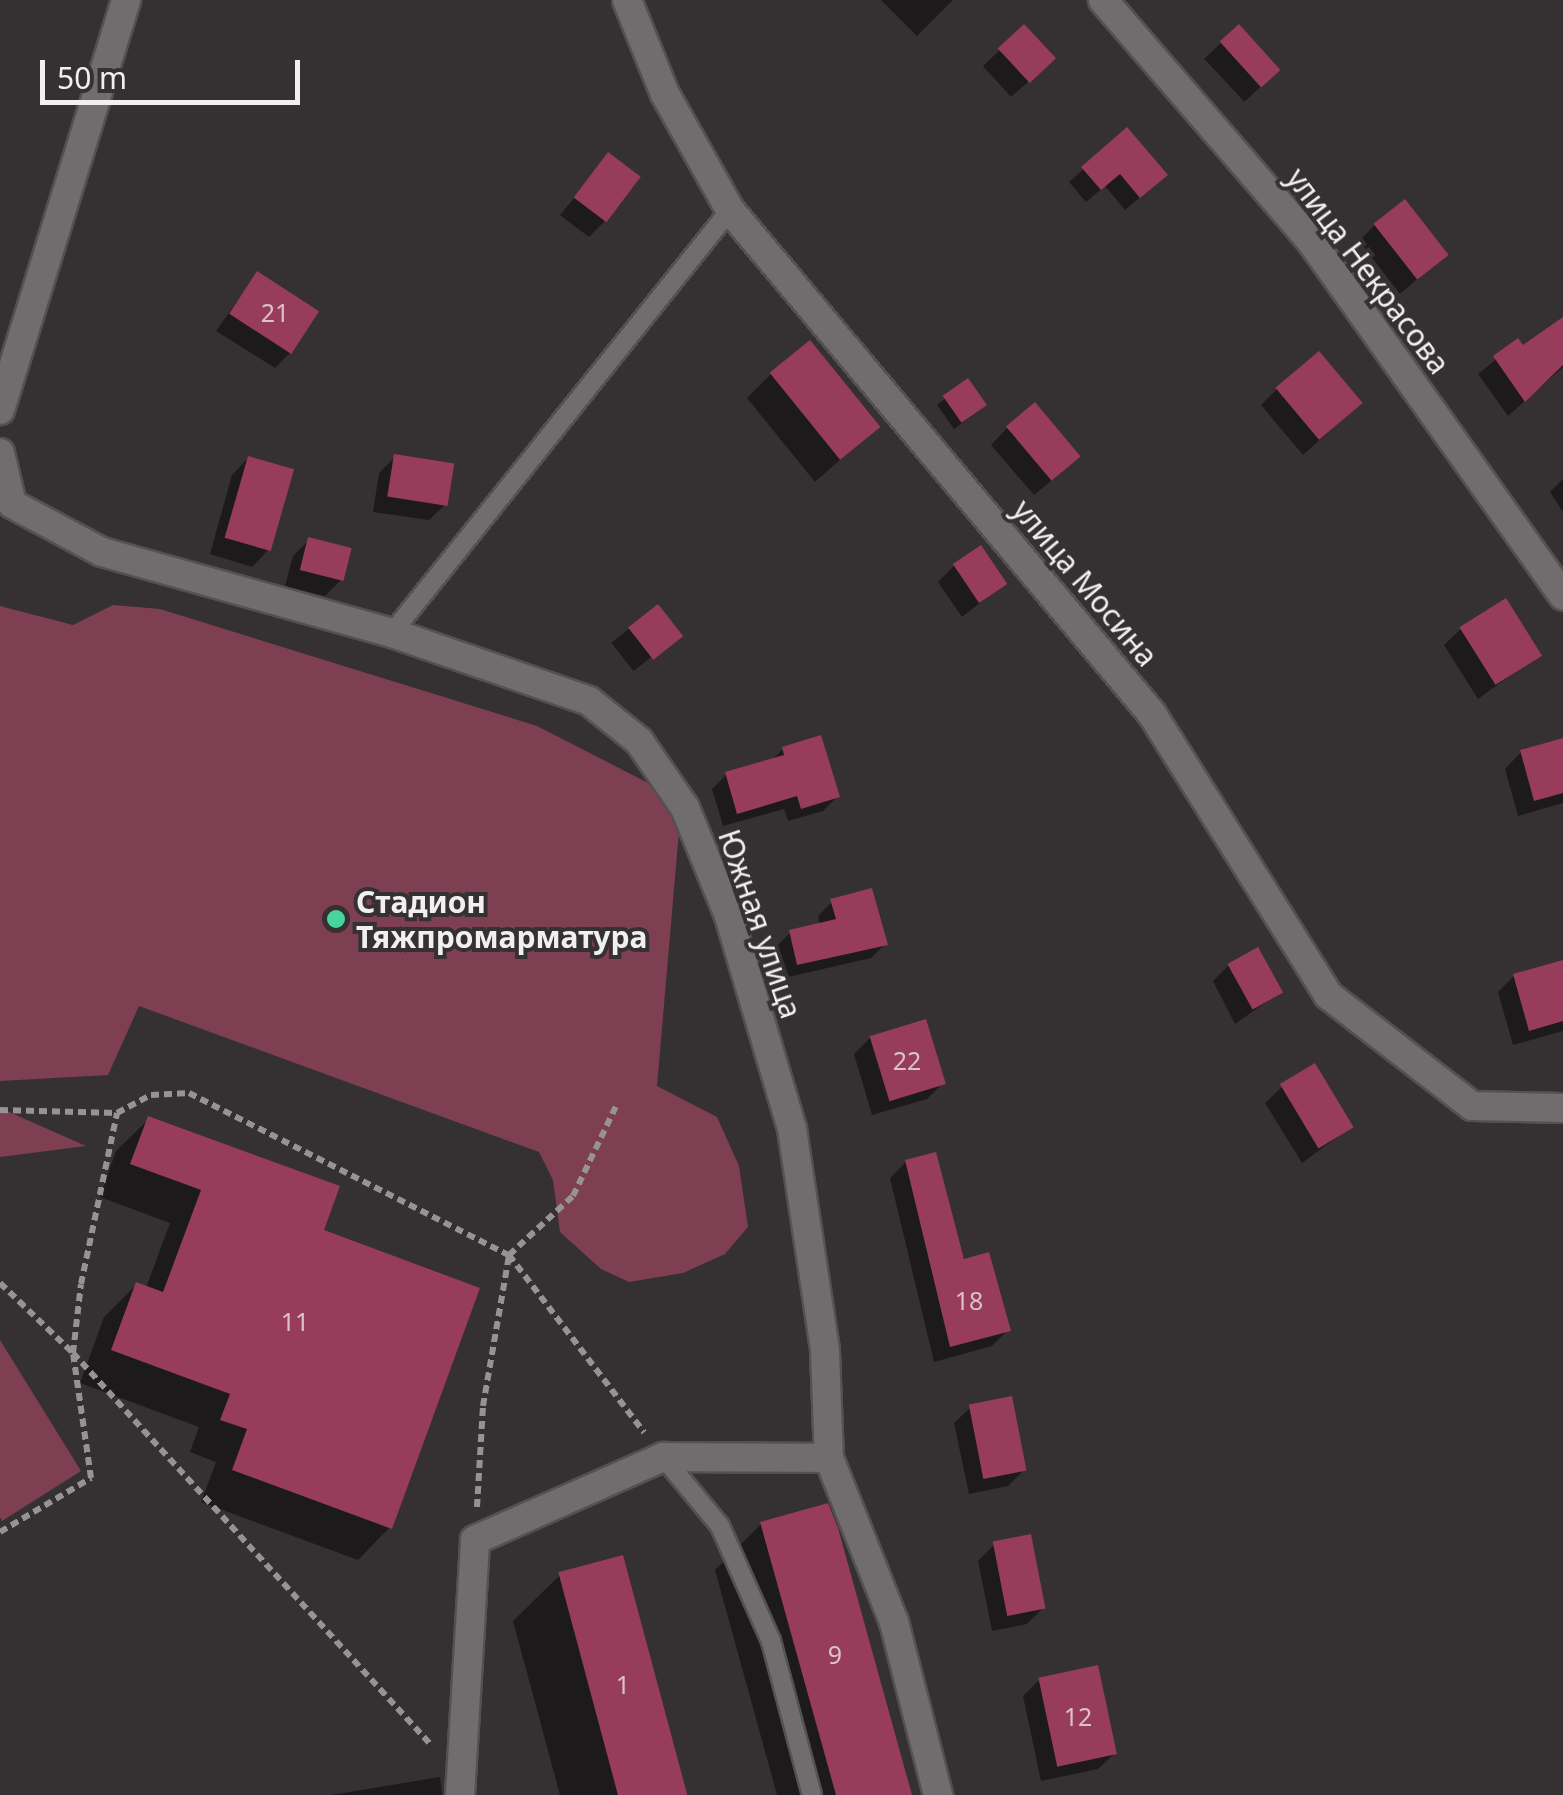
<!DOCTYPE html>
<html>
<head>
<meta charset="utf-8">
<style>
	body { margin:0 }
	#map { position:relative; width:1563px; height:1795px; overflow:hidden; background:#353132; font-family:"Noto Sans",sans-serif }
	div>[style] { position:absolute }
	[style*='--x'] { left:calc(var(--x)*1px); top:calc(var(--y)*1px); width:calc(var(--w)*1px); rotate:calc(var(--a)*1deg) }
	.green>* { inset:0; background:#7f3f53 }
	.shadow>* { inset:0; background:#0007; transform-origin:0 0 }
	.building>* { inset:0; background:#973c5b; transform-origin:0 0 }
	.path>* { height:6px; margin-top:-3px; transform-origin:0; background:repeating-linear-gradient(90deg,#969393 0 8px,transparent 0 13px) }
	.roads { filter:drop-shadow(2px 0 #545151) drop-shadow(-2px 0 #545151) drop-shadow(0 2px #545151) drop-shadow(0 -2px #545151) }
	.service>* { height:18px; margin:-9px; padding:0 9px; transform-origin:9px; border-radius:9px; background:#716c6d }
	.minor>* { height:28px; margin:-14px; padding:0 14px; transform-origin:14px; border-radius:14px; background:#716c6d }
	.secondary>* { height:28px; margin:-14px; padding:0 14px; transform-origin:14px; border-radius:14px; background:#716c6d }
	.dots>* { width:28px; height:28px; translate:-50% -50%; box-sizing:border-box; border:5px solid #353132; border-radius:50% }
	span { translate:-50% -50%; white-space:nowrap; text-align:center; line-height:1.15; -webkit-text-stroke:8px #353132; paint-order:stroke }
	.number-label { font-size:25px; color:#dbc2ca }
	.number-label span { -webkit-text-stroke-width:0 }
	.street-label { font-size:30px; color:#f2efef }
	.poi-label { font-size:30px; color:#f2efef; font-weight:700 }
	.left { translate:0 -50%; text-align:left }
	.scale { position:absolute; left:40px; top:60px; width:260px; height:45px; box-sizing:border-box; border:5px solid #f2efef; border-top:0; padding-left:12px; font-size:30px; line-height:35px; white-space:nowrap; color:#f2efef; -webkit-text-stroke:8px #353132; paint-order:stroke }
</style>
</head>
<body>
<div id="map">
	<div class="green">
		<div style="clip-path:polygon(113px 605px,160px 609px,537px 726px,656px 787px,679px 831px,657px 1086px,717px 1117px,739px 1166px,748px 1227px,725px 1254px,683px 1273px,629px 1282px,601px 1269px,560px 1232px,553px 1180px,539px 1152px,139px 1006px,108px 1075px,0 1081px,0 606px,73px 625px)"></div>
		<div style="clip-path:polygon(0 1108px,86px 1146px,0 1157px)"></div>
		<div style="clip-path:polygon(0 1340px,81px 1471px,2px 1521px,0 1517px)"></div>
	</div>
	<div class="shadow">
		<div style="clip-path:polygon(881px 0,953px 0,917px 36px)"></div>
		<div style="clip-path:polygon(1024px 27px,1037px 74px,1011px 97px,983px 66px)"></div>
		<div style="left:1221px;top:43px;width:59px;height:23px;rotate:47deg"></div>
		<div style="clip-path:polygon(1127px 131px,1151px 188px,1125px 210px,1105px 186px,1086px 202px,1069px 182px)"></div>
		<div style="clip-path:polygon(609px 156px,605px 221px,589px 237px,560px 215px)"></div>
		<div style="clip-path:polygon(1375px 225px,1445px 255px,1400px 294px,1359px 241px)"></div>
		<div style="clip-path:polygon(257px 274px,291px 352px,275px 368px,216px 331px)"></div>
		<div style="clip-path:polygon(1563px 320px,1563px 367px,1508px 416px,1478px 374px,1518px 342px,1523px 349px)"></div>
		<div style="clip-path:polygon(771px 374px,877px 427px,815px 482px,747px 398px)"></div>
		<div style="clip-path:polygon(967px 382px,977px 412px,954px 429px,937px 405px)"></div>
		<div style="clip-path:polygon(1277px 389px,1360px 403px,1303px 455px,1261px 405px)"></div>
		<div style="clip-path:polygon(1007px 428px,1062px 472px,1034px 495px,991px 445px)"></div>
		<div style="clip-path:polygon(395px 457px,446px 504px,429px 520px,373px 512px,379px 473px)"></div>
		<div style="clip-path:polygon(248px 458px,268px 550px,252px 567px,210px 554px,232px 475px)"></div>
		<div style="clip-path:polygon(1563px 479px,1563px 512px,1550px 492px)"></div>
		<div style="clip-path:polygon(309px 540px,341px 580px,325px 596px,285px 586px,293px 556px)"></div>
		<div style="clip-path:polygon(954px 566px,1004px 584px,962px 617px,938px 582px)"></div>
		<div style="left:657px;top:607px;width:36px;height:58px;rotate:52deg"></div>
		<div style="clip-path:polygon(1461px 629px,1538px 655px,1478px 699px,1444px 645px)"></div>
		<div style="clip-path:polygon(1563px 741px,1563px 803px,1518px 816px,1505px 769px,1521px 752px)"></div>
		<div style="clip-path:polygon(783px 749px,837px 797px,823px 811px,788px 821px,784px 809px,723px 826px,712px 789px,726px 775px,770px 762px)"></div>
		<div style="clip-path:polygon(832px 902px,885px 944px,871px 958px,784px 978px,776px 947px,790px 933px,820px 926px,818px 916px)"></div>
		<div style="clip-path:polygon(1563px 962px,1563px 1031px,1513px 1045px,1498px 992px,1514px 976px)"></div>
		<div style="clip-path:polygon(1229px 965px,1279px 993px,1235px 1024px,1213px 981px)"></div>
		<div style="clip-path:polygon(870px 1038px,943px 1083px,927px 1099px,872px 1115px,854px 1054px)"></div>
		<div style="clip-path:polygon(1282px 1087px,1351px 1127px,1302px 1163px,1265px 1103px)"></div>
		<div style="clip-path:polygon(149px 1119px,321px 1232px,390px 1527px,358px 1560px,201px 1502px,216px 1462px,190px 1452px,199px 1427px,80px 1383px,104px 1317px,136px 1285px,146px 1288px,170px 1223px,100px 1197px,116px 1151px)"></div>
		<div style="clip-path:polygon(906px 1162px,1008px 1330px,992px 1346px,934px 1362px,890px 1178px)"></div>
		<div style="clip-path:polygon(971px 1407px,1024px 1470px,1008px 1486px,969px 1494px,954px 1423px)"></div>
		<div style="clip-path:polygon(761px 1524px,908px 1795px,777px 1795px,715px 1570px)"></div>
		<div style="clip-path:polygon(994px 1545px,1043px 1608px,1027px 1624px,992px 1631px,978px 1561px)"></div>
		<div style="clip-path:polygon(560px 1575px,685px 1795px,560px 1795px,513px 1621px)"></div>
		<div style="clip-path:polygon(1039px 1680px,1115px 1753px,1098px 1769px,1041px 1781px,1023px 1696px)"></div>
		<div style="clip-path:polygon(440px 1777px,442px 1795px,331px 1795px)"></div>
	</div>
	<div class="building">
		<div style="left:1024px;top:24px;width:47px;height:36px;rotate:47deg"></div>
		<div style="left:1239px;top:24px;width:62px;height:26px;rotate:48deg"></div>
		<div style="clip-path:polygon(1127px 127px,1168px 175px,1140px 198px,1120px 174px,1101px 190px,1081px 167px)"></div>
		<div style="left:608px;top:152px;width:41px;height:57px;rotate:37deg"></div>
		<div style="left:1405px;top:199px;width:71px;height:40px;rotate:52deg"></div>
		<div style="left:257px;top:271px;width:74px;height:51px;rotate:33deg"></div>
		<div style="clip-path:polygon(1563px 317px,1563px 365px,1525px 402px,1493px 356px,1518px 338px,1523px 345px)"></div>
		<div style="left:810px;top:340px;width:112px;height:52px;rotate:51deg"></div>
		<div style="left:1319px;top:351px;width:68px;height:57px;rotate:50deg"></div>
		<div style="left:968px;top:378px;width:33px;height:31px;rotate:55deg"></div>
		<div style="left:1035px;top:402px;width:71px;height:38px;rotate:50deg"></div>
		<div style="left:394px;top:454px;width:61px;height:43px;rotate:9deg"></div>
		<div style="left:248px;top:456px;width:48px;height:85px;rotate:16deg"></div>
		<div style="left:308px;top:537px;width:45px;height:34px;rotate:14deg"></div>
		<div style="left:981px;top:545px;width:47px;height:34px;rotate:56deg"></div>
		<div style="left:1506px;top:598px;width:68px;height:55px;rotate:58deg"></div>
		<div style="left:658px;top:604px;width:41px;height:38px;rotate:52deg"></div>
		<div style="clip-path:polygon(821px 735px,840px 797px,801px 809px,797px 796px,737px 814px,725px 772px,784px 755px,782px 747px)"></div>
		<div style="clip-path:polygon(1563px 738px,1563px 793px,1534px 801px,1520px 750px)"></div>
		<div style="clip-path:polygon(872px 888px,888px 945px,797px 965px,789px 930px,836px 919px,830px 899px)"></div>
		<div style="left:1258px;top:947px;width:52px;height:35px;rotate:61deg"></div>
		<div style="clip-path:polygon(1563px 960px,1563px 1021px,1529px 1031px,1513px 974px)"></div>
		<div style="left:926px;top:1019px;width:68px;height:59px;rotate:73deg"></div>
		<div style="left:1315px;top:1063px;width:75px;height:41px;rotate:59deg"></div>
		<div style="clip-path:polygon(148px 1116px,340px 1186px,324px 1230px,480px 1288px,392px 1529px,232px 1470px,247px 1429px,220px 1420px,230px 1394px,111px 1350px,136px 1282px,163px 1292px,201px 1190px,130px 1164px)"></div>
		<div style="clip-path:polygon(936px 1152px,964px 1259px,989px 1252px,1011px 1331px,950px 1347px,905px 1160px)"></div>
		<div style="left:1012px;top:1396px;width:76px;height:44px;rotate:79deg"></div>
		<div style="clip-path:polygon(828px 1503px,838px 1528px,912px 1795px,836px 1795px,760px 1522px)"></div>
		<div style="left:1031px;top:1534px;width:76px;height:39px;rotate:79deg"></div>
		<div style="left:623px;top:1555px;width:248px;height:67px;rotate:75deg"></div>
		<div style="left:1098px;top:1665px;width:91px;height:61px;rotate:78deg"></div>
	</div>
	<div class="path">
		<div style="--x:0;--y:1110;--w:117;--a:1.5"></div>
		<div style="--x:0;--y:1283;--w:101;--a:43.8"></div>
		<div style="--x:73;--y:1353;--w:532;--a:47.59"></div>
		<div style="--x:477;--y:1507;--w:101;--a:-86.6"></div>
		<div style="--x:483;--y:1406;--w:153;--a:-80.2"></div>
		<div style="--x:509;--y:1255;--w:87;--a:-42.7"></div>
		<div style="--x:573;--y:1196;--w:102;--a:-64.4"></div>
		<div style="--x:0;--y:1532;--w:106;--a:-30.7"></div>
		<div style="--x:91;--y:1478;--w:126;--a:-98.2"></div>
		<div style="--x:73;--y:1353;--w:69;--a:-83.4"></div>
		<div style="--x:81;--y:1284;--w:175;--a:-78.1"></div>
		<div style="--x:117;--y:1113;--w:38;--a:-28"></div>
		<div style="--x:151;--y:1095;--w:38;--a:-3"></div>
		<div style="--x:189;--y:1093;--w:359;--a:26.9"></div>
		<div style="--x:509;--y:1255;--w:223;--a:52.7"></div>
	</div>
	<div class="roads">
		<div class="service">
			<div style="--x:392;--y:633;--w:541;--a:-51.37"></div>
			<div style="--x:663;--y:1457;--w:89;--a:50.4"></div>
			<div style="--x:720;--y:1526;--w:126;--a:66.1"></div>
			<div style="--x:771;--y:1641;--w:159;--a:75.1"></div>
		</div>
		<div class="minor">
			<div style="--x:627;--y:0;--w:101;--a:68"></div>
			<div style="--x:665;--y:94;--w:133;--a:60.7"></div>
			<div style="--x:730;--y:210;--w:657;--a:50.06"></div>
			<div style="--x:1152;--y:714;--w:332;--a:57.9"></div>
			<div style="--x:1328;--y:995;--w:182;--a:37.6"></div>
			<div style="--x:1472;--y:1106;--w:91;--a:1.3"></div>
			<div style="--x:0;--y:410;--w:429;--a:-72.9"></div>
			<div style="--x:0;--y:453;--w:52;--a:76.8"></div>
			<div style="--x:12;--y:504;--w:102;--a:28.1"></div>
			<div style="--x:102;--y:552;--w:301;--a:15.6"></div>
			<div style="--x:392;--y:633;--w:208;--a:19"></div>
			<div style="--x:589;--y:701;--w:64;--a:38.7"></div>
			<div style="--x:639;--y:741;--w:81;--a:55.5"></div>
			<div style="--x:685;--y:808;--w:117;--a:67.8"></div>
			<div style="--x:729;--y:916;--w:222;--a:73.5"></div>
			<div style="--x:792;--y:1129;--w:224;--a:81.5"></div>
			<div style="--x:825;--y:1351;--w:107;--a:87.9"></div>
			<div style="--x:829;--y:1458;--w:176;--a:68.4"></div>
			<div style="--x:894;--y:1622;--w:179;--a:75.7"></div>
			<div style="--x:460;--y:1795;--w:255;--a:-86.6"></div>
			<div style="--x:475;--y:1540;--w:206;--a:-23.8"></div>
			<div style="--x:663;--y:1457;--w:166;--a:0.3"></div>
		</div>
		<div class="secondary">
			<div style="--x:1103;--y:0;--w:318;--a:49.2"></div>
			<div style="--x:1311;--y:241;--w:435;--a:54.6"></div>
		</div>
	</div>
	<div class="dots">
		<div style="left:336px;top:919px;background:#47d49d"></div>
	</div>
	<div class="number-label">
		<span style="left:275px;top:312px">21</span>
		<span style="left:907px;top:1060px">22</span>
		<span style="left:969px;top:1300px">18</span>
		<span style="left:295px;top:1321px">11</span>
		<span style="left:835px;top:1654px">9</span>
		<span style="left:623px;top:1684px">1</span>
		<span style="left:1078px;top:1716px">12</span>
	</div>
	<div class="street-label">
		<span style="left:1368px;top:271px;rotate:53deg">улица Некрасова</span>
		<span style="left:1085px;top:583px;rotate:50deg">улица Мосина</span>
		<span style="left:760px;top:924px;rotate:71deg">Южная улица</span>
	</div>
	<div class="poi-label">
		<span class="left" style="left:356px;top:919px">Стадион<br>Тяжпромарматура</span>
	</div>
	<div class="scale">50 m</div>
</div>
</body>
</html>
